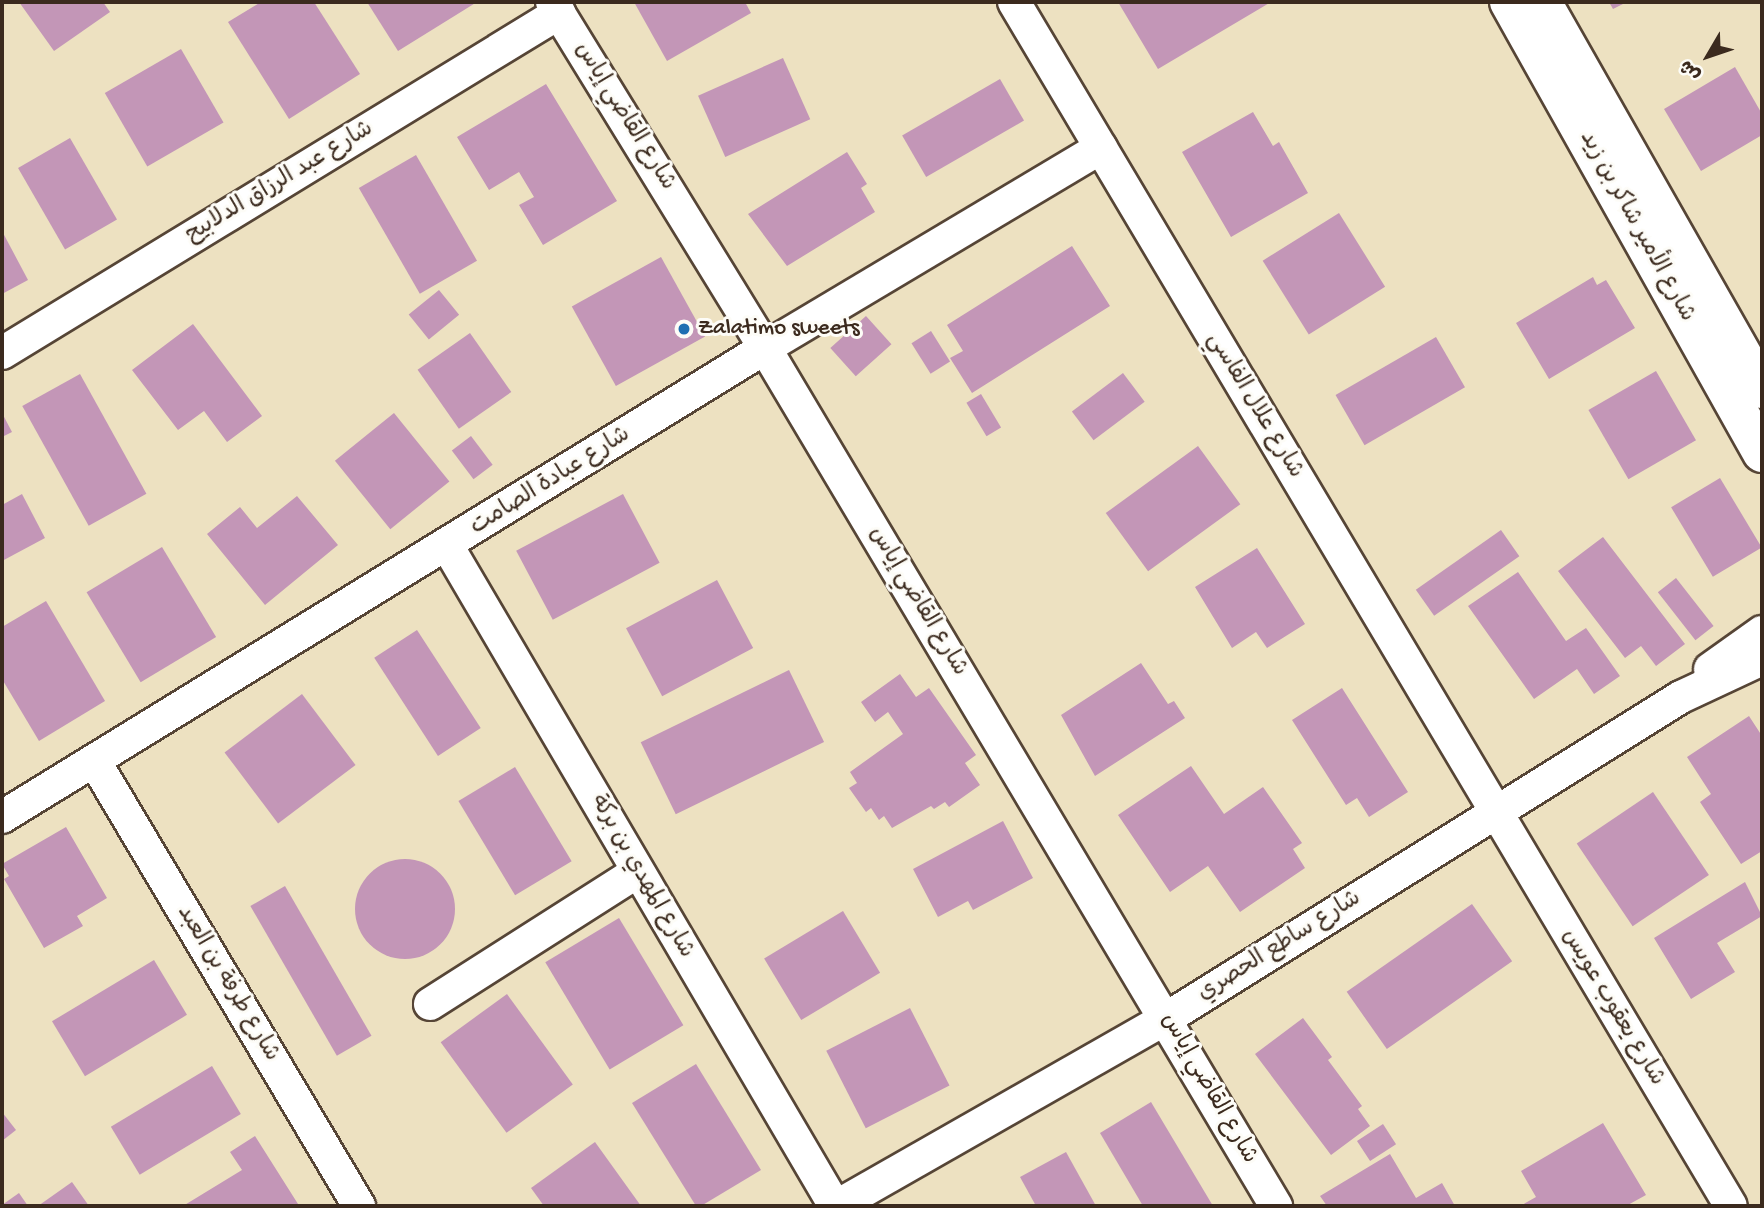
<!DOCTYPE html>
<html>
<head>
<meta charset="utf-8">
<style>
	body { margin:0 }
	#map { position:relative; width:1764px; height:1208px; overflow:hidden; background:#ede1c1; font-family:"Gochi Hand","Playpen Sans Arabic",sans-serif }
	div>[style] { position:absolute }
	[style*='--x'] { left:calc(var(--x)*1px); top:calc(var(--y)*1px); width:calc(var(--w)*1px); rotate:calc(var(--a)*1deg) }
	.building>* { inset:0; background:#c396b7; transform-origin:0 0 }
	.round { border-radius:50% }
	.roads { filter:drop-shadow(2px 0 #564536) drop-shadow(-2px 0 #564536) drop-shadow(0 2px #564536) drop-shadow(0 -2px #564536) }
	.minor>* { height:32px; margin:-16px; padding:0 16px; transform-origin:16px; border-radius:16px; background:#fff }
	.primary>* { height:38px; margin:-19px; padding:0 19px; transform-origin:19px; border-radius:19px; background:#fff }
	.dots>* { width:19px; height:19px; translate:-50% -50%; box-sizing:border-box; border:4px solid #fdfcf7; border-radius:50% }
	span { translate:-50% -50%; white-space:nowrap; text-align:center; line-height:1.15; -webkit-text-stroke:6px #fdfcf7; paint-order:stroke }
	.street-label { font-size:23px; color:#3b2a1e }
	.poi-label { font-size:23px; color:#3b2a1e }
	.left { translate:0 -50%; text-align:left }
	.frame { position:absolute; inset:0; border:4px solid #3b2a1e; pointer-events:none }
	.north { position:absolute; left:1673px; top:21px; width:70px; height:70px; -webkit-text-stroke:5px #fdfcf7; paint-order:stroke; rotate:231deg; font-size:19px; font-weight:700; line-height:28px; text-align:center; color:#3b2a1e }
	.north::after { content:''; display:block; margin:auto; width:24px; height:32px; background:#3b2a1e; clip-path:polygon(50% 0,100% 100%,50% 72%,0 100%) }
</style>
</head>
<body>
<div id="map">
	<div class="building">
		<div style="clip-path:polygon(19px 2px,103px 2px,110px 12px,54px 51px)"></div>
		<div style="clip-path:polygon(261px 2px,314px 2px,360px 74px,289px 119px,228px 22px)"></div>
		<div style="clip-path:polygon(367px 2px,477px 2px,398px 51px)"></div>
		<div style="clip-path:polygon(634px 2px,745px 2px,751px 13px,667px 61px)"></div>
		<div style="clip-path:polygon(1118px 2px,1271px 2px,1158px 69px)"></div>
		<div style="clip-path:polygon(1609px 2px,1627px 2px,1613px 9px)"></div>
		<div style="left:181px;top:49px;width:85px;height:88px;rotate:60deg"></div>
		<div style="left:783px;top:58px;width:67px;height:93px;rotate:66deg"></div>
		<div style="clip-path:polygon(1735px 67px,1762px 114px,1762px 135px,1701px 171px,1664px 109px)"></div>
		<div style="left:1000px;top:79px;width:48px;height:113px;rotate:60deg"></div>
		<div style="clip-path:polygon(546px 84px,617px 201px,543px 245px,519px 205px,534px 197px,519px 172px,489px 190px,457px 137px)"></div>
		<div style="clip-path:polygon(1253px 112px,1273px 146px,1279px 142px,1308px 193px,1231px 237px,1182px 152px)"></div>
		<div style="left:70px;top:138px;width:94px;height:60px;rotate:60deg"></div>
		<div style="clip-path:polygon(847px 152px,867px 184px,861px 188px,875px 212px,787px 266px,748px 214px)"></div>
		<div style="left:416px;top:155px;width:122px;height:66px;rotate:60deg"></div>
		<div style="left:1339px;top:213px;width:87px;height:90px;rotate:58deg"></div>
		<div style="clip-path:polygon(2px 231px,28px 280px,2px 294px)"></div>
		<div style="clip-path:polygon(1072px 246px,1110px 306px,972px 393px,950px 358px,963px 351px,947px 325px)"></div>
		<div style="left:661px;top:257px;width:91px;height:102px;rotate:61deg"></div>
		<div style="clip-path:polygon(1593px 277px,1597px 285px,1606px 280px,1635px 328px,1549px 379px,1516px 323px)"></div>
		<div style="left:439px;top:290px;width:32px;height:39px;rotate:51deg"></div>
		<div style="left:866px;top:316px;width:38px;height:48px;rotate:48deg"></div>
		<div style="clip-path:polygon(193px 324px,262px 416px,227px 442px,204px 411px,178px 430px,132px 370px)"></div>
		<div style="left:931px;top:331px;width:36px;height:23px;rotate:58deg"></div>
		<div style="left:470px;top:333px;width:72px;height:64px;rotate:55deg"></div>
		<div style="left:1436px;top:337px;width:58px;height:116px;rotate:60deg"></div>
		<div style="left:1656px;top:371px;width:80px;height:78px;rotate:60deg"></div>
		<div style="left:1123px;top:373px;width:36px;height:64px;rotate:53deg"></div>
		<div style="left:80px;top:374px;width:137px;height:66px;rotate:61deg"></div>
		<div style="left:981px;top:394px;width:39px;height:17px;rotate:59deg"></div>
		<div style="clip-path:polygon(2px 413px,12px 432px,2px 437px)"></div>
		<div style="left:394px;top:413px;width:88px;height:76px;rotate:51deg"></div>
		<div style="left:471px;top:436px;width:36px;height:24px;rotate:53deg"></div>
		<div style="left:1198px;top:446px;width:72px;height:114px;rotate:54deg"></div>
		<div style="left:1720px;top:478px;width:81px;height:57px;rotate:59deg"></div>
		<div style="clip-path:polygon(22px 494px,45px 538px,2px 561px,2px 505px)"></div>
		<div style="left:623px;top:494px;width:78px;height:121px;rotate:62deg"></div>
		<div style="clip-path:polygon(297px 496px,338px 545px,265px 605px,207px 534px,240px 507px,257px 528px)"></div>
		<div style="left:1501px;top:530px;width:32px;height:104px;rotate:55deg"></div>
		<div style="clip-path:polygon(1603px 537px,1685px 644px,1656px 666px,1641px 646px,1625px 658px,1558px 571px)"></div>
		<div style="left:162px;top:547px;width:105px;height:88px;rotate:59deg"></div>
		<div style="clip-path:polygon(1257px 548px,1305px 624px,1267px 648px,1256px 632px,1232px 648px,1195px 587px)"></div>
		<div style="clip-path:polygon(1518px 572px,1566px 641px,1586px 628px,1620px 676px,1594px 694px,1577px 669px,1534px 699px,1468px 606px)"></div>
		<div style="left:1676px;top:578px;width:61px;height:23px;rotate:52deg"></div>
		<div style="left:717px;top:580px;width:77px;height:103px;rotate:62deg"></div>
		<div style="clip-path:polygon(46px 601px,105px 701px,39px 741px,2px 679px,2px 627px)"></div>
		<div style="left:417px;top:630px;width:117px;height:51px;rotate:57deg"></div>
		<div style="clip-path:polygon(1141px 663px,1168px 704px,1174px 701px,1185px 718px,1095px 776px,1061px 715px)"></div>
		<div style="left:789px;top:670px;width:80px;height:165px;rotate:64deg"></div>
		<div style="clip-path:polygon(900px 674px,916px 697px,929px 688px,976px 755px,965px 763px,980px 785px,949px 807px,945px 802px,934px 809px,931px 806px,892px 828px,884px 816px,879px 820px,871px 808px,866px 812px,849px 788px,857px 783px,850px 772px,903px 734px,888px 712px,875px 722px,861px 702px)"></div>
		<div style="clip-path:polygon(1342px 688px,1408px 792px,1369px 817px,1357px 798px,1346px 805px,1292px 720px)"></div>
		<div style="left:302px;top:694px;width:89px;height:97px;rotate:53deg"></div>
		<div style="clip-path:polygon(1749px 716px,1762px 736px,1762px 851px,1741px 864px,1700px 802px,1711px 794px,1687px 757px)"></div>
		<div style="clip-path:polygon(1191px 766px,1224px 814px,1263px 787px,1302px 843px,1293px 849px,1305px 868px,1240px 912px,1208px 866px,1170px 892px,1118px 815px)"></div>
		<div style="left:515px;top:767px;width:110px;height:66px;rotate:59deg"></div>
		<div style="left:1653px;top:792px;width:100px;height:92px;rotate:56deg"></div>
		<div style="clip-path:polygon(1003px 821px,1033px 878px,973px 910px,968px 901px,938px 917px,913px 869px)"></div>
		<div style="clip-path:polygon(66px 827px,107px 898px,77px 916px,83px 926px,44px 948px,4px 879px,9px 876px,2px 864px)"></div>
		<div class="round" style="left:355px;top:859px;width:100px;height:100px"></div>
		<div style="clip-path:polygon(1745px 882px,1762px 916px,1717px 943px,1735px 972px,1691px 999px,1654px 938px)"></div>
		<div style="left:285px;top:886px;width:173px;height:40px;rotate:60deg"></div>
		<div style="left:1472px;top:904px;width:70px;height:153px;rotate:55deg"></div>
		<div style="left:843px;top:911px;width:72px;height:92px;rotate:59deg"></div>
		<div style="left:619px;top:918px;width:125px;height:86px;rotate:59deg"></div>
		<div style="left:154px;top:960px;width:64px;height:119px;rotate:59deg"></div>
		<div style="left:507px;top:994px;width:112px;height:82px;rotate:54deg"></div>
		<div style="left:910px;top:1008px;width:87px;height:94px;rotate:63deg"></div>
		<div style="clip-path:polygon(1303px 1018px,1332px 1057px,1328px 1060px,1362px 1106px,1358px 1109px,1370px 1126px,1331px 1155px,1255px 1054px)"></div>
		<div style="clip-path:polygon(696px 1064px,761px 1170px,701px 1206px,696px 1206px,632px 1103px)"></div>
		<div style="left:212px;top:1066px;width:56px;height:118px;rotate:59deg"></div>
		<div style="clip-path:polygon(1151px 1102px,1213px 1206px,1143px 1206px,1100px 1133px)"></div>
		<div style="clip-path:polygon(2px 1112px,16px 1130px,2px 1141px)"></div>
		<div style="clip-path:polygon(1603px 1123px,1646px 1195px,1626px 1206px,1520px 1206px,1536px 1197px,1521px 1171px)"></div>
		<div style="left:1383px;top:1124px;width:24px;height:31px;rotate:57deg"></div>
		<div style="clip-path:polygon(255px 1136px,298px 1204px,183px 1206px,242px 1170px,230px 1152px)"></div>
		<div style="clip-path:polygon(595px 1142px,641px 1206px,544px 1206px,531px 1188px)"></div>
		<div style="clip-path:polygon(1066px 1152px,1096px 1206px,1036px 1206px,1020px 1177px)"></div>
		<div style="clip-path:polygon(1390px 1154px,1416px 1198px,1442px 1183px,1455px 1206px,1327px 1206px,1320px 1196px)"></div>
		<div style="clip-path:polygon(72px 1182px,89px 1206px,38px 1206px)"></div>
		<div style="clip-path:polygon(19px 1193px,28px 1206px,2px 1206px,2px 1205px)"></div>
	</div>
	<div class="roads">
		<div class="minor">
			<div style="--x:552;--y:2;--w:406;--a:58.4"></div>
			<div style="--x:765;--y:348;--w:999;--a:59.22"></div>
			<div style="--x:1014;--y:2;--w:1401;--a:59.23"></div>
			<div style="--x:2;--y:353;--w:653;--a:-31.4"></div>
			<div style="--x:448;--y:547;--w:764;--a:59.58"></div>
			<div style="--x:1710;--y:669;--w:64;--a:-35.4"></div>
			<div style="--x:95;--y:762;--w:517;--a:59.26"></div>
			<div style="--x:2;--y:817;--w:896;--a:-31.58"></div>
			<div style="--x:765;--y:348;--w:391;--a:-30.8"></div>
			<div style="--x:430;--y:1004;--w:246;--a:-32.5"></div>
			<div style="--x:837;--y:1206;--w:380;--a:-29.7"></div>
			<div style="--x:1167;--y:1018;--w:606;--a:-31.99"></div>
			<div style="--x:1681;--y:697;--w:89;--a:-25.1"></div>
		</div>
		<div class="primary">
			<div style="--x:1509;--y:2;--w:517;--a:60.71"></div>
			<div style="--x:1542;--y:2;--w:445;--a:60.4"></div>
		</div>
	</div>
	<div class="dots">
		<div style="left:684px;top:329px;background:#1f6fb2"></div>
	</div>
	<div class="street-label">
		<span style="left:624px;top:117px;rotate:58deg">شارع القاضي إياس</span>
		<span style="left:280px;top:183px;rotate:-31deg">شارع عبد الرزاق الدلابيح</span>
		<span style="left:1636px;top:227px;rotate:61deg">شارع الأمير شاكر بن زيد</span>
		<span style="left:1254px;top:406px;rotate:59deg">شارع علال الفاسي</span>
		<span style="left:551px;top:482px;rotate:-32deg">شارع عبادة الصامت</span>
		<span style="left:917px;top:602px;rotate:59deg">شارع القاضي إياس</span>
		<span style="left:641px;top:877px;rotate:60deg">شارع المهدي بن بركة</span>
		<span style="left:1280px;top:947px;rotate:-32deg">شارع ساطع الحصري</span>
		<span style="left:227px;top:984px;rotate:59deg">شارع طرفة بن العبد</span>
		<span style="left:1612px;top:1008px;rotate:59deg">شارع يعقوب عويس</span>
		<span style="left:1208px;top:1089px;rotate:60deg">شارع القاضي إياس</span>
	</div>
	<div class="poi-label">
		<span class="left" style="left:698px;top:329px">Zalatimo sweets</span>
	</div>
	<div class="frame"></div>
	<div class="north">ش</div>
</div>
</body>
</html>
